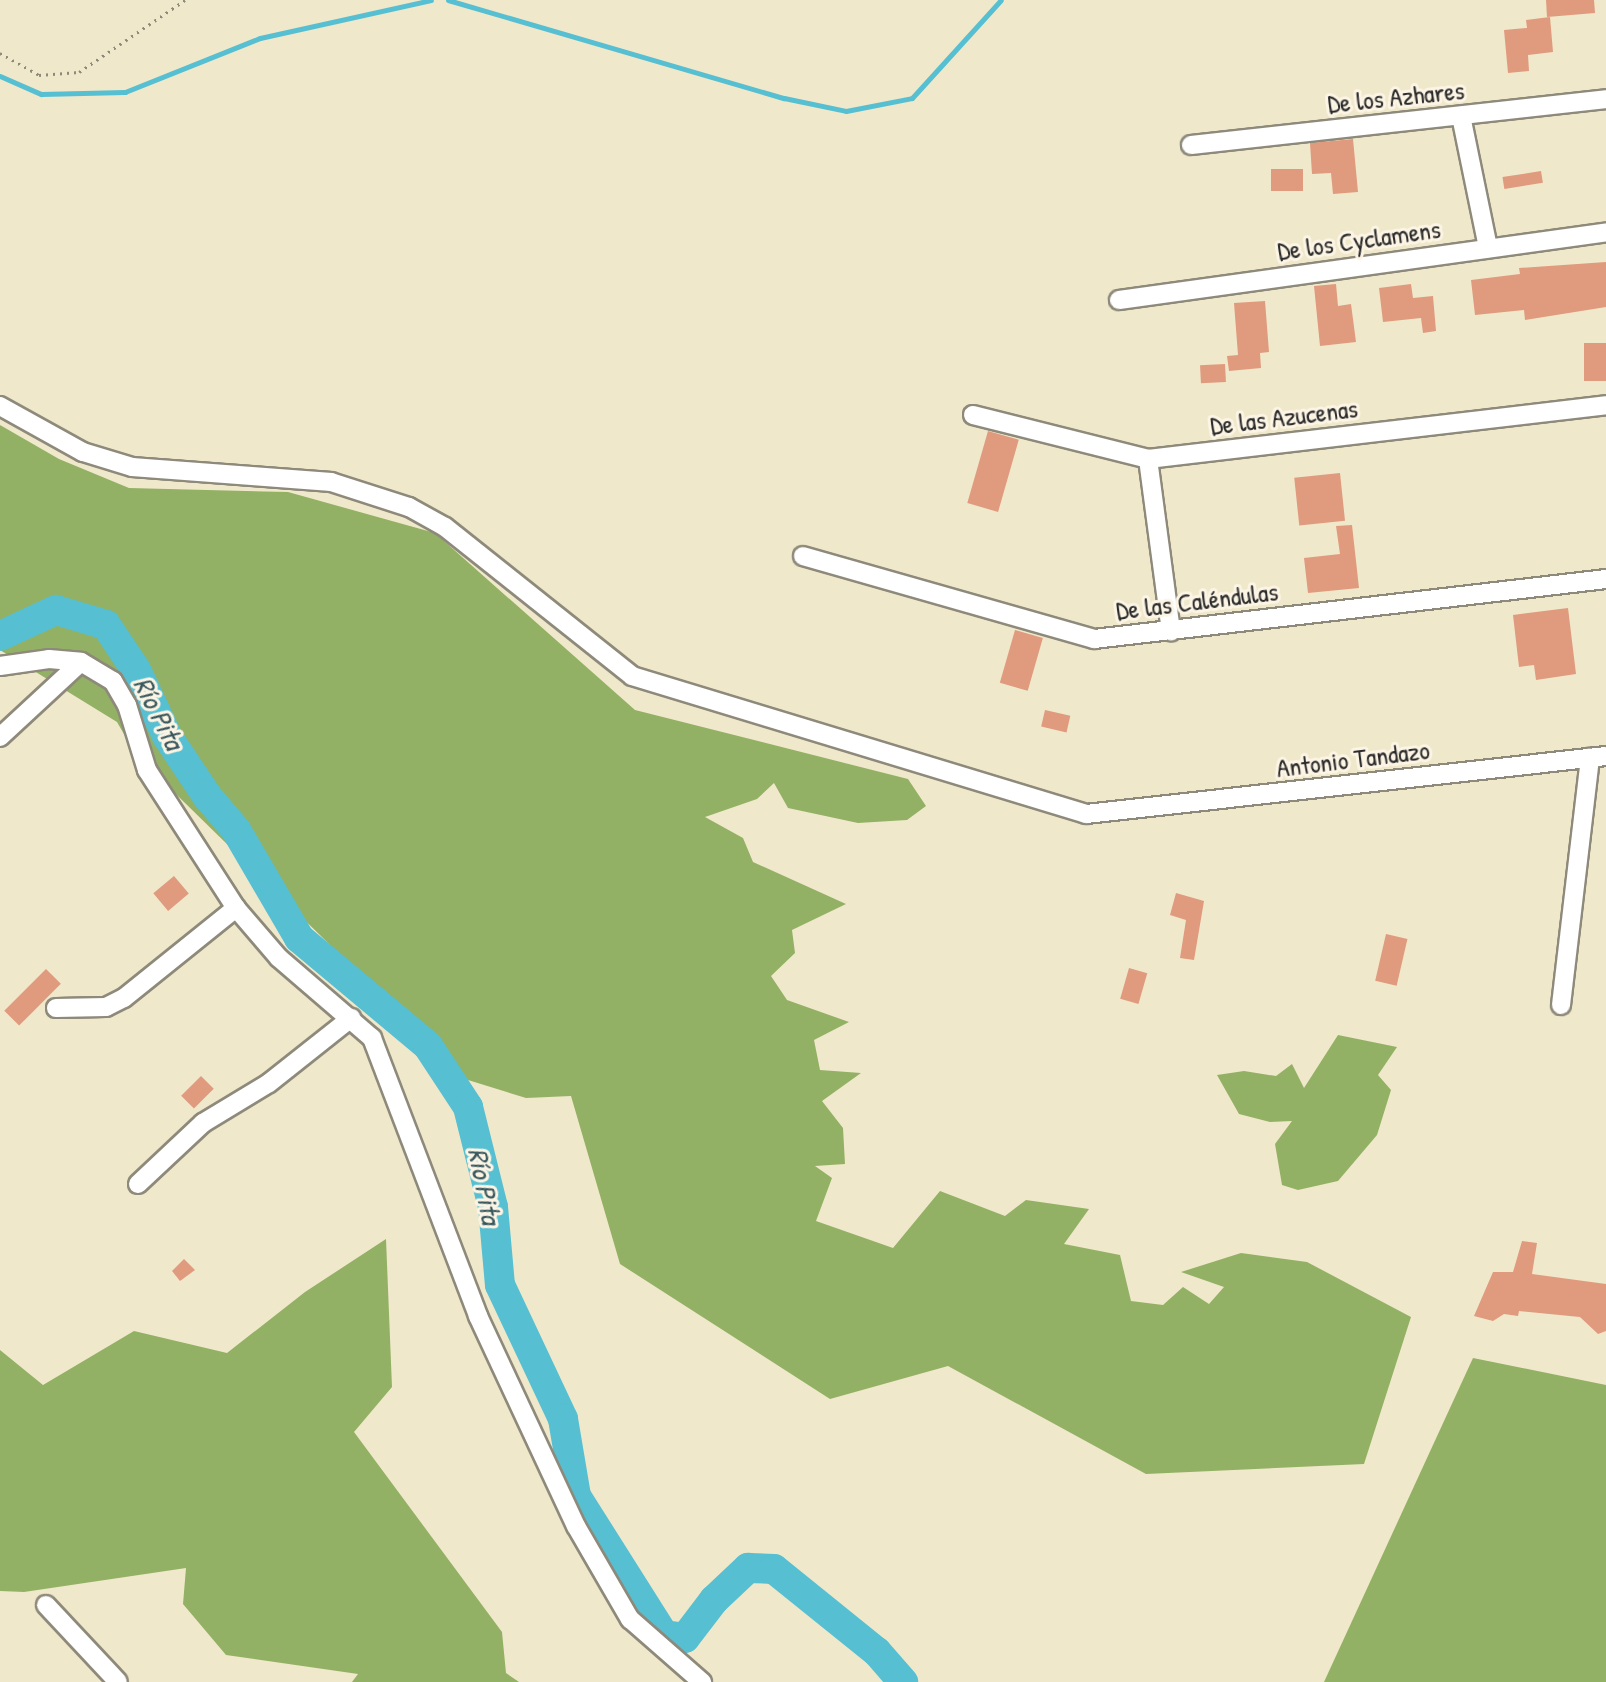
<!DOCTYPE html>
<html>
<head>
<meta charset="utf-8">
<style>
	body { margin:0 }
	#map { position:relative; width:1606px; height:1682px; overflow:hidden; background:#f0e8cb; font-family:"Patrick Hand",sans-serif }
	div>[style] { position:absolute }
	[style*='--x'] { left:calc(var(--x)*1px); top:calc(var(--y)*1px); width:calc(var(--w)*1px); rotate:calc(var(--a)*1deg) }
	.forest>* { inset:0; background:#93b164 }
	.stream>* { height:5px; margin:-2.5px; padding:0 2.5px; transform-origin:2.5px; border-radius:2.5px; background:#56bfd2 }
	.river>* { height:30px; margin:-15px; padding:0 15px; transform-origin:15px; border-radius:15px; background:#56bfd2 }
	.building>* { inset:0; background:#e09a7e; transform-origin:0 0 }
	.path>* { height:2.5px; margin-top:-1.25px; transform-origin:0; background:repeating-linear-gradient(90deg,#8e8a7b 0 2px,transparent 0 7px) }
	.roads { filter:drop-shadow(2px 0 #8e8a7b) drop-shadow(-2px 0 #8e8a7b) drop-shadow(0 2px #8e8a7b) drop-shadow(0 -2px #8e8a7b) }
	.minor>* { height:18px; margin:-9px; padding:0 9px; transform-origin:9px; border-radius:9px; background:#fff }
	span { translate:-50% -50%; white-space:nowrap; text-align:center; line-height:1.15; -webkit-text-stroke:6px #fcf5e5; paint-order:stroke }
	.street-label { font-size:26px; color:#2b2b2b }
	.water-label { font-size:28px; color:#38575d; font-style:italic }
</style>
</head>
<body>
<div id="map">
	<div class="forest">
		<div style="clip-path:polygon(0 425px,59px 459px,129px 488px,288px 492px,435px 533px,635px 710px,908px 779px,926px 806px,907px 820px,858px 823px,788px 808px,774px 783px,757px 799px,705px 817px,743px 838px,753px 862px,846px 904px,792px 930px,795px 953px,771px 976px,787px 1000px,849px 1022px,814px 1040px,820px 1070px,861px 1073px,822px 1101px,843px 1128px,845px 1164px,815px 1166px,832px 1178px,816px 1221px,893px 1248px,940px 1191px,1005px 1216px,1026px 1200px,1089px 1209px,1064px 1244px,1120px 1255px,1131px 1301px,1163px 1305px,1183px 1287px,1209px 1304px,1224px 1287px,1181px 1272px,1241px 1253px,1307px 1262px,1411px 1317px,1364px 1464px,1146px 1474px,948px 1366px,830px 1399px,620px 1264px,571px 1096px,526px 1098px,468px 1080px,136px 755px,117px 722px,0 650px)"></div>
		<div style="clip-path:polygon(1338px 1035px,1397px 1047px,1378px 1075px,1391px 1090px,1377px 1135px,1338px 1181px,1298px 1190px,1282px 1185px,1275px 1144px,1292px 1121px,1270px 1122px,1239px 1114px,1217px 1075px,1244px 1071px,1276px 1076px,1292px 1064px,1304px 1088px)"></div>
		<div style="clip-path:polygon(386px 1239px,392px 1387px,354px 1432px,502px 1632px,506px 1673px,519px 1682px,352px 1682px,358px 1674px,226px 1655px,183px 1604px,186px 1568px,24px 1592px,0 1591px,0 1350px,43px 1385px,134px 1331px,227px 1353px,305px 1292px)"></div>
		<div style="clip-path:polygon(1473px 1358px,1606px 1385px,1606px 1682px,1324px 1682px)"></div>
	</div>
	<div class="stream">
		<div style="--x:448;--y:0;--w:350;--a:16.3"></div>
		<div style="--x:784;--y:98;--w:63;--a:11.8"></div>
		<div style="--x:846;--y:111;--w:67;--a:-11.1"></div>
		<div style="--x:912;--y:98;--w:132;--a:-47.8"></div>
		<div style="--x:0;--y:76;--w:45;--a:23.7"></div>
		<div style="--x:41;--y:94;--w:84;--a:-1.4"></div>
		<div style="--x:125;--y:92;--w:145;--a:-21.8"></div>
		<div style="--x:260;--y:38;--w:175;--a:-12.5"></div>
	</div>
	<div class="river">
		<div style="--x:0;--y:636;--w:62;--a:-24.9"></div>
		<div style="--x:56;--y:610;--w:52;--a:16.7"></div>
		<div style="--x:106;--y:625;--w:54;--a:56.3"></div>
		<div style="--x:136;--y:670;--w:73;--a:64.8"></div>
		<div style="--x:167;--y:736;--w:72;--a:56.3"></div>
		<div style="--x:207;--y:796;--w:45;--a:49.5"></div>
		<div style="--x:236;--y:830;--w:125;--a:59.7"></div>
		<div style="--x:299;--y:938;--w:168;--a:39.9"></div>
		<div style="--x:428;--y:1046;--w:73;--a:56.7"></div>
		<div style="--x:468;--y:1107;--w:103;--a:76"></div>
		<div style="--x:493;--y:1207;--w:78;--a:84.9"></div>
		<div style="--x:500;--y:1285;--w:148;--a:64.8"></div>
		<div style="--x:563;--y:1419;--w:78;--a:80.4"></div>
		<div style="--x:576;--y:1496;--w:165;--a:57.7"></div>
		<div style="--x:664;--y:1635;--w:21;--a:8"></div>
		<div style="--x:685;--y:1638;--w:48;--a:-52.7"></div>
		<div style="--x:714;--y:1600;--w:47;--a:-43.3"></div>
		<div style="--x:748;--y:1568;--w:26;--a:2"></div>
		<div style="--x:774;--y:1569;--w:132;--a:38.9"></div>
		<div style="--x:877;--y:1652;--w:40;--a:49"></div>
	</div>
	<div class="building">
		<div style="clip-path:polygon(1546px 0,1594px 0,1595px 13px,1547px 17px)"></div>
		<div style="clip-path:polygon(1550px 17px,1553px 52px,1528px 55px,1529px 71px,1508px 73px,1504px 30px,1527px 28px,1526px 20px)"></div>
		<div style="clip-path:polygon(1353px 139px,1358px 192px,1333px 194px,1331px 173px,1312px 174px,1310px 143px)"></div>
		<div style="left:1303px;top:169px;width:22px;height:32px;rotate:90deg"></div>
		<div style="left:1541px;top:171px;width:12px;height:39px;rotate:81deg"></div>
		<div style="clip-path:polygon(1606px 262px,1606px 307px,1525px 320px,1524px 310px,1475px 315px,1471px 280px,1520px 274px,1519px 268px)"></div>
		<div style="clip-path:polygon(1336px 284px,1338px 306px,1351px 304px,1356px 342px,1320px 346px,1314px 286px)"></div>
		<div style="clip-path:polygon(1411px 284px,1413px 298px,1433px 296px,1436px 331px,1423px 333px,1421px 318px,1383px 322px,1379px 288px)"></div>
		<div style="clip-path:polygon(1265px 301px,1269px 352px,1260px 353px,1261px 368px,1229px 371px,1227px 356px,1238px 355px,1234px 303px)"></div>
		<div style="left:1606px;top:343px;width:38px;height:22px;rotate:90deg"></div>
		<div style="left:1225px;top:364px;width:18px;height:25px;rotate:87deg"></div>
		<div style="left:988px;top:431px;width:32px;height:75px;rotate:16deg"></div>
		<div style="left:1340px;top:473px;width:48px;height:46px;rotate:84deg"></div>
		<div style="clip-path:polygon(1352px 525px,1359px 588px,1308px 593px,1304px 558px,1340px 554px,1336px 526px)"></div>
		<div style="clip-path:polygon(1568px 608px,1576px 674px,1536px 680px,1534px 665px,1519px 667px,1513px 615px)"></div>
		<div style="left:1015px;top:630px;width:29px;height:55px;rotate:16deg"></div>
		<div style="left:1045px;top:710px;width:26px;height:17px;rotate:13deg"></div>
		<div style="left:174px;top:876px;width:23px;height:27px;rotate:50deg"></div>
		<div style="clip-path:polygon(1176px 893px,1204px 901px,1194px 960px,1180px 958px,1186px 920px,1170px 915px)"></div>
		<div style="left:1386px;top:934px;width:22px;height:48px;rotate:13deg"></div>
		<div style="left:1129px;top:968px;width:19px;height:32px;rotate:16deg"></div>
		<div style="left:46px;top:969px;width:21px;height:59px;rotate:45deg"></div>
		<div style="left:201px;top:1076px;width:18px;height:28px;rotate:45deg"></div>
		<div style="clip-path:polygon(1522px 1241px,1537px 1243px,1532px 1274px,1606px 1284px,1606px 1331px,1598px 1334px,1580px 1317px,1519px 1311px,1518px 1316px,1504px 1314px,1493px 1321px,1474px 1316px,1493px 1272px,1513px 1272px)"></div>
		<div style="clip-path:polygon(184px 1259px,195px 1270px,180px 1281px,172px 1271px)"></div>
	</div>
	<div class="path">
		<div style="--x:0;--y:53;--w:45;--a:29.4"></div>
		<div style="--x:39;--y:75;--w:40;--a:-4.3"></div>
		<div style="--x:79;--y:72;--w:128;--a:-34.2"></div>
	</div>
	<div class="roads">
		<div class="minor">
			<div style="--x:1461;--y:116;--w:135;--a:78.4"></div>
			<div style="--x:1191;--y:145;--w:418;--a:-6.3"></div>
			<div style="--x:1119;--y:300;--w:492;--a:-7.9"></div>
			<div style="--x:0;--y:406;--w:95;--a:29"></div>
			<div style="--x:83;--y:452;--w:51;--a:17"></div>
			<div style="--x:132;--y:467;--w:200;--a:4.3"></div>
			<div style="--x:331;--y:482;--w:82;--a:17.8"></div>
			<div style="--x:409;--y:507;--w:41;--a:29.1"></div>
			<div style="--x:445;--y:527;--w:239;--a:38.5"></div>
			<div style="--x:632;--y:676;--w:475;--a:16.9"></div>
			<div style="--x:1086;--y:814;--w:523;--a:-6.36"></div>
			<div style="--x:973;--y:415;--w:180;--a:14.1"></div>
			<div style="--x:1148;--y:459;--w:461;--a:-6.7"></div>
			<div style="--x:1148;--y:459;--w:174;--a:82.4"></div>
			<div style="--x:803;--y:556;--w:303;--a:15.9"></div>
			<div style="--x:1094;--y:639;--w:516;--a:-6.68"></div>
			<div style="--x:0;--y:666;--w:49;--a:-8.1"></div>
			<div style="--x:49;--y:659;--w:32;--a:5"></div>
			<div style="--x:81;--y:662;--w:37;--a:31"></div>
			<div style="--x:113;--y:681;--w:28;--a:60"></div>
			<div style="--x:127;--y:705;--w:68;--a:72.9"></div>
			<div style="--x:147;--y:770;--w:164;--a:57.2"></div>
			<div style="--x:236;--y:908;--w:66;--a:49.3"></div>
			<div style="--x:279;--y:958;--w:123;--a:40.7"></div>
			<div style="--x:372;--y:1038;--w:298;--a:69.1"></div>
			<div style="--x:478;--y:1316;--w:232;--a:65"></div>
			<div style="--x:576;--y:1526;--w:108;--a:59.9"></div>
			<div style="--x:630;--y:1619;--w:96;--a:41.2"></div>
			<div style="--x:0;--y:737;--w:110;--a:-42.8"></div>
			<div style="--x:1561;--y:1005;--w:249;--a:-83.3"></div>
			<div style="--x:56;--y:1008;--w:50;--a:-1.1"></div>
			<div style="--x:106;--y:1007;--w:20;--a:-27"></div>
			<div style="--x:124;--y:998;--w:144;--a:-38.8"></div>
			<div style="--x:138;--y:1184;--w:89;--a:-43.2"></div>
			<div style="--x:203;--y:1123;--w:77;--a:-31.2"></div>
			<div style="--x:269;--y:1083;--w:105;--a:-38.4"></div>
			<div style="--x:46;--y:1605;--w:105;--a:46.9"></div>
		</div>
	</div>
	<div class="street-label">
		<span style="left:1396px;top:97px;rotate:-6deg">De los Azhares</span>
		<span style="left:1359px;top:240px;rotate:-8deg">De los Cyclamens</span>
		<span style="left:1284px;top:417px;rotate:-7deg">De las Azucenas</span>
		<span style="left:1197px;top:601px;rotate:-7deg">De las Caléndulas</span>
		<span style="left:1353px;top:759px;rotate:-7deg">Antonio Tandazo</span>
	</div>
	<div class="water-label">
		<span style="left:159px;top:713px;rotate:63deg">Río Pita</span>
		<span style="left:485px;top:1186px;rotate:79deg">Río Pita</span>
	</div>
</div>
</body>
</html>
